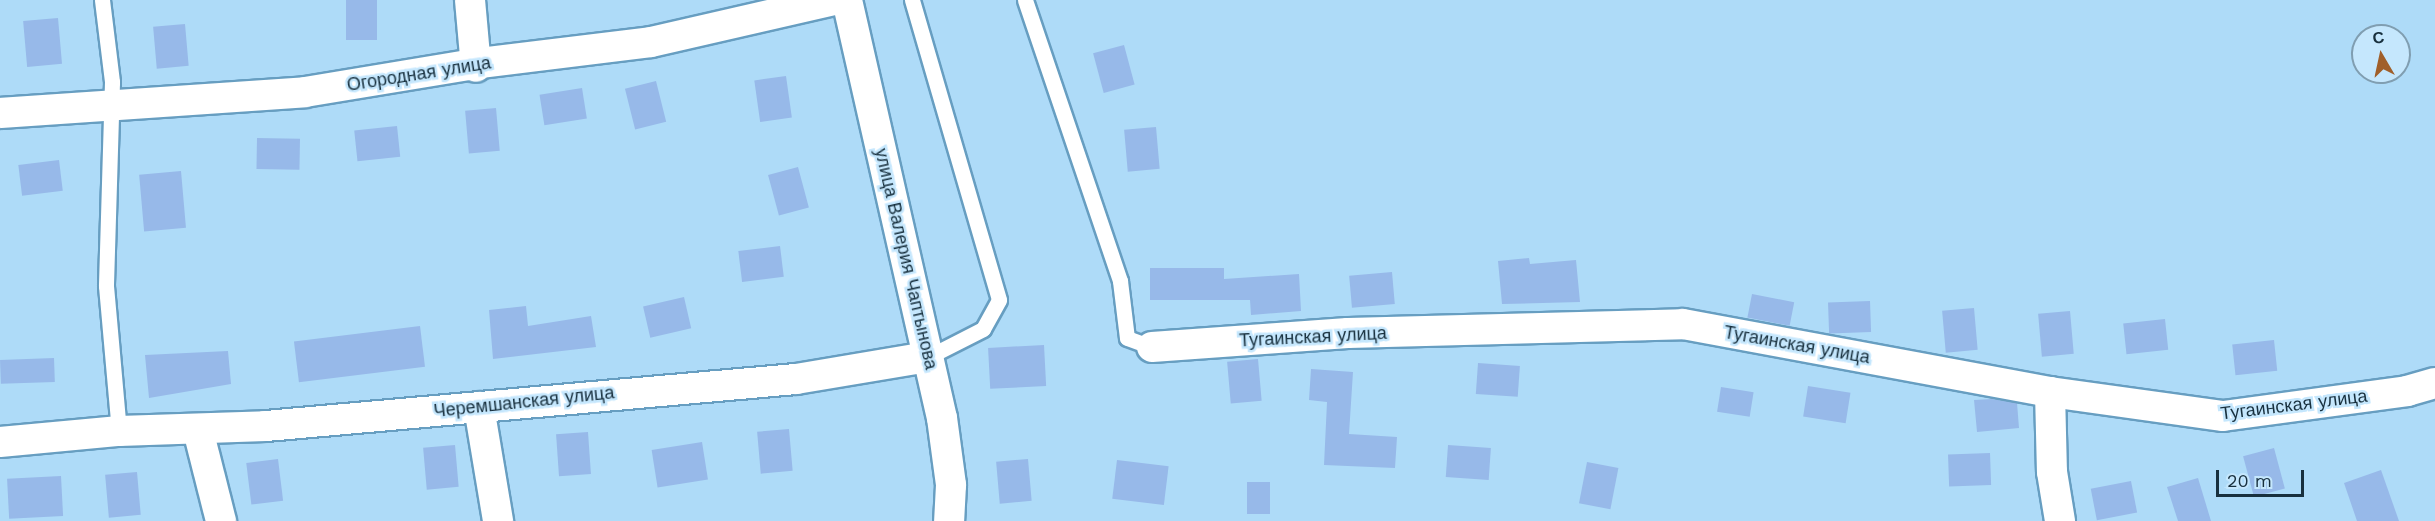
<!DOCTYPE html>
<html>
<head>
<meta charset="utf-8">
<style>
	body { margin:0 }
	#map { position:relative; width:2435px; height:521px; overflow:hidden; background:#aedbf8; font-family:"Work Sans",sans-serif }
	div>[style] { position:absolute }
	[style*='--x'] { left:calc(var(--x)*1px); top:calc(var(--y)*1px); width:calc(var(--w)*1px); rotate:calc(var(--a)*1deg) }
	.building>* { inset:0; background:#97b9e9; transform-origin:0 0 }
	.roads { filter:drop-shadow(2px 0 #679ec1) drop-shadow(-2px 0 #679ec1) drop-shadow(0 2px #679ec1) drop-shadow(0 -2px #679ec1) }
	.lane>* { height:15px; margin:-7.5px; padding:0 7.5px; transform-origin:7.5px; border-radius:7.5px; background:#fff }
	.street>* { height:30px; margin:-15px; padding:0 15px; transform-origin:15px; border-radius:15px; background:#fff }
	span { translate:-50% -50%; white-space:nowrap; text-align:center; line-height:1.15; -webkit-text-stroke:5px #c5e7fd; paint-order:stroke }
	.street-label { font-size:18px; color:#18303e }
	.north { position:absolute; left:2351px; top:24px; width:60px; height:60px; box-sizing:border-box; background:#c5e7fd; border:2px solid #809eb1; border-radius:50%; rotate:351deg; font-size:16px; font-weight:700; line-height:24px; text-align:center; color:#18303e }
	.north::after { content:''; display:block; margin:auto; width:21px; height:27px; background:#a05f2a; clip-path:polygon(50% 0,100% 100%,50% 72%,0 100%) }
	.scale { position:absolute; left:2216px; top:470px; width:88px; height:27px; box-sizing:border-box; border:3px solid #18303e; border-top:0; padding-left:8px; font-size:18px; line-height:21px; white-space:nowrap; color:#18303e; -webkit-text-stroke:4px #c5e7fd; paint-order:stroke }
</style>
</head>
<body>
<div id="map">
	<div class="building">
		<div style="left:346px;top:0;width:31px;height:40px"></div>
		<div style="left:58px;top:18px;width:46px;height:35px;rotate:85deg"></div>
		<div style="left:185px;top:24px;width:42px;height:32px;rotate:85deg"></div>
		<div style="left:1124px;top:45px;width:41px;height:32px;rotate:75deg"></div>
		<div style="left:786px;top:76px;width:42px;height:32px;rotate:82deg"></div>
		<div style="left:656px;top:81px;width:42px;height:32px;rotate:76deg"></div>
		<div style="left:582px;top:88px;width:31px;height:43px;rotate:81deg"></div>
		<div style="left:496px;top:108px;width:43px;height:31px;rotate:85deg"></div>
		<div style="left:397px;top:126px;width:31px;height:43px;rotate:84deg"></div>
		<div style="left:1156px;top:127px;width:42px;height:32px;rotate:85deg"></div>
		<div style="left:257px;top:138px;width:43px;height:31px;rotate:1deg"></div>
		<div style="left:59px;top:160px;width:31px;height:41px;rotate:83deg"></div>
		<div style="left:798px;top:167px;width:42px;height:31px;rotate:75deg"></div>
		<div style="left:181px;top:171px;width:57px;height:42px;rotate:85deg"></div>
		<div style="left:780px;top:246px;width:31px;height:42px;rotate:83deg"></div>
		<div style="clip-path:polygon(1529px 258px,1530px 264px,1576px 260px,1580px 302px,1502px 304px,1498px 261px)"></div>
		<div style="clip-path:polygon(1150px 268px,1224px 268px,1224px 279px,1299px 274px,1301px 311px,1251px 315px,1250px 300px,1150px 300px)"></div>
		<div style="left:1392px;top:272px;width:32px;height:43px;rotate:85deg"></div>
		<div style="left:1752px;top:294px;width:43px;height:24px;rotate:11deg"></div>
		<div style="left:684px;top:297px;width:32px;height:42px;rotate:77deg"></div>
		<div style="left:1870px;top:301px;width:31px;height:42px;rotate:88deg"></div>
		<div style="clip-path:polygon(526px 306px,528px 326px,591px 316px,596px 347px,493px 359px,489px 310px)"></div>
		<div style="left:1974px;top:308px;width:42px;height:32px;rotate:85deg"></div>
		<div style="left:2070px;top:311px;width:43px;height:32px;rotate:85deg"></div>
		<div style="left:2165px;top:319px;width:31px;height:42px;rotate:84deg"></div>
		<div style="left:420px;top:326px;width:41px;height:127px;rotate:83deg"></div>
		<div style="left:2274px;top:340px;width:31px;height:42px;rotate:84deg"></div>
		<div style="left:1044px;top:345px;width:41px;height:56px;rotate:87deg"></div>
		<div style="clip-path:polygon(228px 351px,231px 384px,149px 398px,145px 355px)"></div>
		<div style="left:54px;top:358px;width:24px;height:54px;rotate:88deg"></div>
		<div style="left:1258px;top:359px;width:42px;height:31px;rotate:85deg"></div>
		<div style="left:1478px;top:363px;width:42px;height:31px;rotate:4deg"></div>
		<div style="clip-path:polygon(1311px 369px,1353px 372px,1349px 434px,1397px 437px,1395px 468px,1324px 465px,1327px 402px,1309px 400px)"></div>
		<div style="left:1808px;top:386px;width:43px;height:31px;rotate:9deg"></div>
		<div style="left:1721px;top:387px;width:33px;height:25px;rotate:9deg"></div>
		<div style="clip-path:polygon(1992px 399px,2017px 403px,2019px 428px,1977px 432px,1974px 400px)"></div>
		<div style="left:789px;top:429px;width:42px;height:32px;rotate:85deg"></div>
		<div style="left:588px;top:432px;width:42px;height:32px;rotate:86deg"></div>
		<div style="left:702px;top:442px;width:38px;height:51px;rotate:81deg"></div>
		<div style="left:455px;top:445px;width:42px;height:32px;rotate:85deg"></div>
		<div style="left:1448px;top:445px;width:43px;height:32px;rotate:4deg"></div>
		<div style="left:2274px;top:448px;width:42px;height:32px;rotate:75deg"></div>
		<div style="left:1990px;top:453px;width:32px;height:42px;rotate:88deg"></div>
		<div style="left:278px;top:459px;width:42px;height:32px;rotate:83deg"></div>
		<div style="left:1028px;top:459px;width:42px;height:32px;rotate:85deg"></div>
		<div style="left:1117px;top:460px;width:52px;height:39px;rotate:7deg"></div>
		<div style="left:1587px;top:462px;width:32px;height:42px;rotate:11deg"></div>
		<div style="clip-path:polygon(2381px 470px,2399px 521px,2357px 521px,2344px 483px)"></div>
		<div style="left:137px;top:472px;width:43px;height:32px;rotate:85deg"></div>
		<div style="left:61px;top:476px;width:40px;height:54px;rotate:87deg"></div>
		<div style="clip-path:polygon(2198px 478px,2211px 521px,2178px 521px,2167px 487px)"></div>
		<div style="left:2131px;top:481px;width:32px;height:41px;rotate:79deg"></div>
		<div style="left:1247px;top:482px;width:23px;height:32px"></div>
	</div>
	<div class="roads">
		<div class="lane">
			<div style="--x:102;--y:0;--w:83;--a:83"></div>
			<div style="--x:112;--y:82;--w:204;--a:91.7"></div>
			<div style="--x:106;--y:286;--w:146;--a:84.9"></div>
			<div style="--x:912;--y:0;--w:312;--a:73.8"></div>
			<div style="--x:999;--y:300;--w:33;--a:119"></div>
			<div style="--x:983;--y:329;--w:62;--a:153"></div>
			<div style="--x:1025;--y:0;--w:297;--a:71.3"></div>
			<div style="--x:1120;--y:281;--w:57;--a:83"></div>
			<div style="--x:1127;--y:338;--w:27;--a:20"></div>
		</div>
		<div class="street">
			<div style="--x:470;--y:0;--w:67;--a:84.9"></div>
			<div style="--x:847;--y:0;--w:429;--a:77.2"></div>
			<div style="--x:942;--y:418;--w:68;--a:82.3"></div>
			<div style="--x:951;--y:485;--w:36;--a:93"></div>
			<div style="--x:0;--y:113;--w:306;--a:-3.9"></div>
			<div style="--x:305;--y:92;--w:177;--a:-9.4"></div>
			<div style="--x:480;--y:63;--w:172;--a:-7"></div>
			<div style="--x:651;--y:42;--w:188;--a:-12.9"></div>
			<div style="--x:1152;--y:347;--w:196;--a:-4.1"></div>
			<div style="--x:1348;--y:333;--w:335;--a:-1.5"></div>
			<div style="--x:1683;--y:324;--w:373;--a:10.5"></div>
			<div style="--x:2050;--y:392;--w:175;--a:7.9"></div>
			<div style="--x:2223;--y:416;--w:186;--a:-7.7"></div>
			<div style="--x:2407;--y:391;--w:29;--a:-16"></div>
			<div style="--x:2050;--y:392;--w:80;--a:88.6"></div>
			<div style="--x:2052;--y:472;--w:50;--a:80.7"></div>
			<div style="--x:479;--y:407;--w:116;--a:80.5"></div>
			<div style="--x:198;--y:430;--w:94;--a:75.8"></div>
			<div style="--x:0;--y:442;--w:120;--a:-5.3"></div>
			<div style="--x:119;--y:431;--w:147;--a:-1.9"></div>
			<div style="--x:266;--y:426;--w:532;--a:-5.07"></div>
			<div style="--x:796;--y:379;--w:134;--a:-9.5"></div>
		</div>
	</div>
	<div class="street-label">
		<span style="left:419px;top:74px;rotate:-9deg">Огородная улица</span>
		<span style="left:906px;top:259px;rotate:77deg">улица Валерия Чаптынова</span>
		<span style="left:1313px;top:337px;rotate:-3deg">Тугаинская улица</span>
		<span style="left:1797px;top:345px;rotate:10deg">Тугаинская улица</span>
		<span style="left:524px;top:402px;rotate:-6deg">Черемшанская улица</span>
		<span style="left:2294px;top:405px;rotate:-7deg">Тугаинская улица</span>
	</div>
	<div class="north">С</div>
	<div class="scale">20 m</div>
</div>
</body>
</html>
